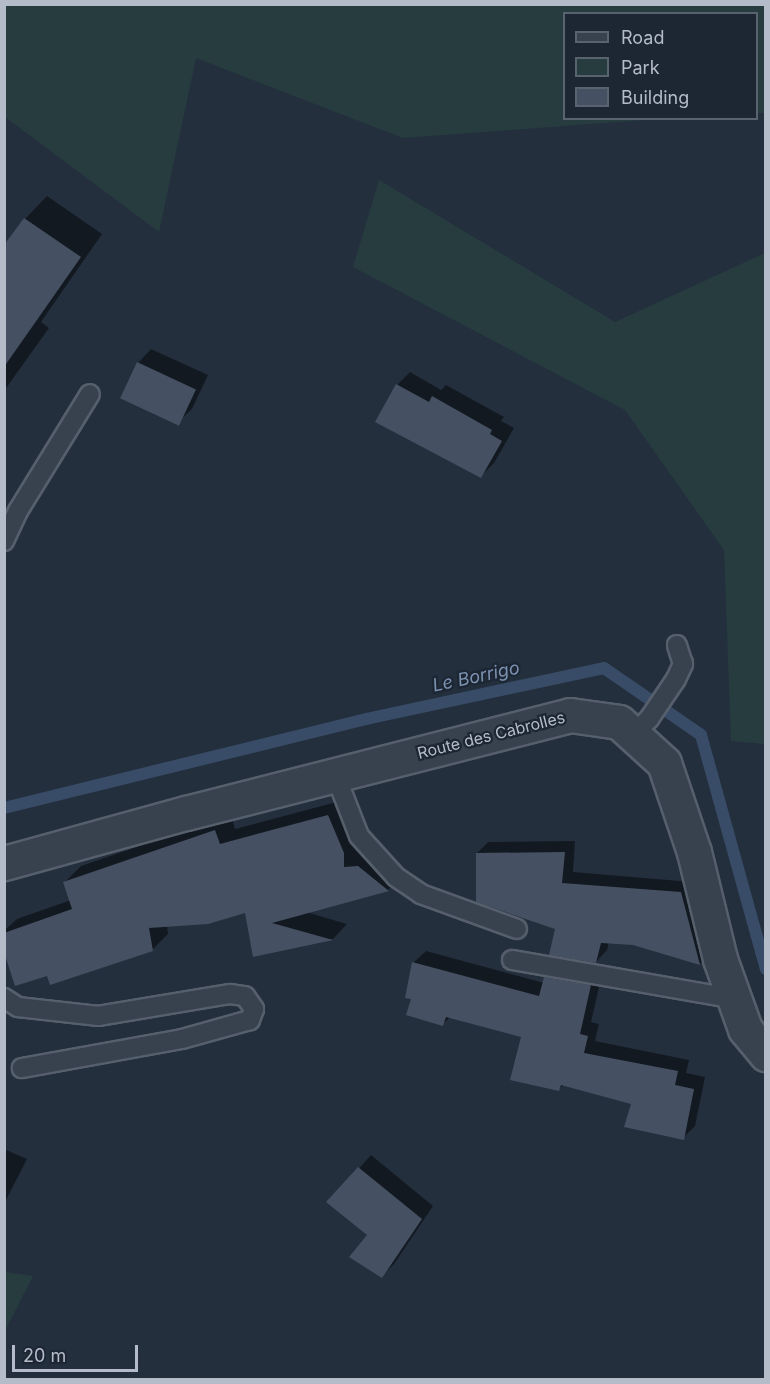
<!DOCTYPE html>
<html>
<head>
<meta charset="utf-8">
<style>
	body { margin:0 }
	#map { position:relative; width:770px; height:1384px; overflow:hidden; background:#242f3e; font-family:Inter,sans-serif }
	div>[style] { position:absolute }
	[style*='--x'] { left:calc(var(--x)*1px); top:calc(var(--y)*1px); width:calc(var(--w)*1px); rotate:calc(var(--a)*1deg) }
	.green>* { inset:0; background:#263c3f }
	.shadow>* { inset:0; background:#0007 }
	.stream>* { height:12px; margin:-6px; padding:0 6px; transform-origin:6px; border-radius:6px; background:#394c67 }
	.building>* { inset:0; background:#455162; transform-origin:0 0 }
	.roads { filter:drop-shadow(2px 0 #565f6c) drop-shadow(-2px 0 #565f6c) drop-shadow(0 2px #565f6c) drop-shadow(0 -2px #565f6c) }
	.service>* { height:18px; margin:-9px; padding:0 9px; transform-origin:9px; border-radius:9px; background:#38414e }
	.minor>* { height:33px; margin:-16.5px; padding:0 16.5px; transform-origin:16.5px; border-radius:16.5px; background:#38414e }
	span { translate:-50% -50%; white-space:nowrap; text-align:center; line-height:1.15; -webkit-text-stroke:4.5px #1d2633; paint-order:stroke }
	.street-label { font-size:16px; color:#b4bcc9 }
	.water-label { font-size:18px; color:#7c92b1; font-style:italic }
	.frame { position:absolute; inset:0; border:6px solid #b4bcc9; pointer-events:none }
	.legend { position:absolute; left:563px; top:12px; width:195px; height:108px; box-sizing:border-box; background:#1d2633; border:2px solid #59626f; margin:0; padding:8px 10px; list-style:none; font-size:18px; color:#b4bcc9 }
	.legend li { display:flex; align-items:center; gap:12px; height:30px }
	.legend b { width:30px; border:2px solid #59626f }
	.scale { position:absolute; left:12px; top:1345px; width:126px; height:27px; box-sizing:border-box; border:3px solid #b4bcc9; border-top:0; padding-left:8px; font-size:18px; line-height:21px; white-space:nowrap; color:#b4bcc9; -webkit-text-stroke:4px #1d2633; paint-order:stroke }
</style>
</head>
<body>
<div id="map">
	<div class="green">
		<div style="clip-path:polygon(5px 4px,765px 5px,765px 113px,757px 113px,756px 14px,564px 14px,564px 118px,658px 119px,403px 138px,196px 58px,159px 232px,5px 117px)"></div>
		<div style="clip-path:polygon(379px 180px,615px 322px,765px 253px,765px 744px,731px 741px,724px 550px,625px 410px,353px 267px)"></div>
		<div style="clip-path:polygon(5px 1272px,33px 1276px,5px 1331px,4px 1272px)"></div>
	</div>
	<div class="shadow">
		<div style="clip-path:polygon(47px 196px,102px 234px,41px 322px,49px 328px,4px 391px,4px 248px,25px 219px)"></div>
		<div style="clip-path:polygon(151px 349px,208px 375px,192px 409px,178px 422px,138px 363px)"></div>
		<div style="clip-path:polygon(410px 372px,441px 390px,446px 385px,504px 417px,501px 421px,514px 428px,494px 463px,481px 476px,397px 385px)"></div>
		<div style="clip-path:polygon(344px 800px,359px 836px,360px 852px,374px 850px,404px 875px,388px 890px,306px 912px,347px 924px,333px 939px,254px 955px,246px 911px,167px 926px,168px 934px,152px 950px,48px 974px,4px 947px,4px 931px,17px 919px,71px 900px,65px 882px,81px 866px,231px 815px,235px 829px)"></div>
		<div style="clip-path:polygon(575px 841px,573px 872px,692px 882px,710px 953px,699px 964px,633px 943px,609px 942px,607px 950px,596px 962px,477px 853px,488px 842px)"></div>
		<div style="clip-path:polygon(426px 951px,544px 983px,545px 978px,557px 966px,602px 974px,591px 1022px,599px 1024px,595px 1041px,689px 1060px,686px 1073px,705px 1077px,695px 1126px,683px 1138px,633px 1103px,564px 1084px,558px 1090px,523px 1036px,450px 1017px,443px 1024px,413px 998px,406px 996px,414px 962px)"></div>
		<div style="clip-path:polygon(4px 1149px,27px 1159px,4px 1204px)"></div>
		<div style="clip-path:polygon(371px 1155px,433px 1206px,394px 1264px,382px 1276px,369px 1235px,329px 1202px)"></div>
	</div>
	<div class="stream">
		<div style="--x:4;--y:808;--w:373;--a:-13.8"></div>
		<div style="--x:366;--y:719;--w:243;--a:-12.1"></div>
		<div style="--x:604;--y:668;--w:118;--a:34.6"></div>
		<div style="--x:701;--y:735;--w:243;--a:74.5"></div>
	</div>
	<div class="building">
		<div style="clip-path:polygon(24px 218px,81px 257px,4px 367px,4px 245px)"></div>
		<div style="left:137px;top:362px;width:65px;height:40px;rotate:25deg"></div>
		<div style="clip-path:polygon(396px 384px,429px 402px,432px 396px,492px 430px,490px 434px,502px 441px,481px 478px,375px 422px)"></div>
		<div style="clip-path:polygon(328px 815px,344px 853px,344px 867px,358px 866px,389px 891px,272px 923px,333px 940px,253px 957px,245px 913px,208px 924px,149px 928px,153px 951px,50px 985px,47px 976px,15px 986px,4px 952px,4px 933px,72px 909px,63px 882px,215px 830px,220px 844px)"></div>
		<div style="clip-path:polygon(565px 852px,562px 883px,681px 892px,700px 965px,633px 945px,601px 943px,596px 963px,549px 955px,555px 929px,476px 902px,476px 853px)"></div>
		<div style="clip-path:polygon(412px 962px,539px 996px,544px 977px,591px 985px,580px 1034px,588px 1036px,584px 1053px,678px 1071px,675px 1085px,694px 1089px,684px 1140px,624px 1127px,631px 1104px,561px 1085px,559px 1091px,510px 1080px,521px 1037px,446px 1017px,443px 1026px,406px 1015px,411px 999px,405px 998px)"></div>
		<div style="clip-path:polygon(358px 1167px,422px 1219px,382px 1278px,349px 1257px,367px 1235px,326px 1202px)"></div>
	</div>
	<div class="roads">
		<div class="service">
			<div style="--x:4;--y:541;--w:33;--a:-65"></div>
			<div style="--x:18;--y:511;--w:137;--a:-58.4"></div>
			<div style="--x:633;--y:735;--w:23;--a:-45"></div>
			<div style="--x:649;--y:719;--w:48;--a:-56"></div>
			<div style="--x:676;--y:679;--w:17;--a:-65"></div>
			<div style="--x:683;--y:664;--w:20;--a:-108"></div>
			<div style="--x:335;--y:774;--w:66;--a:68.8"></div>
			<div style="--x:359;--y:836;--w:55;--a:47.9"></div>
			<div style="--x:396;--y:877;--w:30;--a:34"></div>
			<div style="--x:421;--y:894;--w:102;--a:20"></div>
			<div style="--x:512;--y:960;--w:226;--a:9.9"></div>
			<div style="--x:4;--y:998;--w:17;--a:33"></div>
			<div style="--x:18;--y:1007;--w:81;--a:6.4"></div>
			<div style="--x:98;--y:1016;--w:134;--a:-9.5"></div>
			<div style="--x:230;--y:994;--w:15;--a:8"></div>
			<div style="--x:245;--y:996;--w:16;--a:55"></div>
			<div style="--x:254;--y:1009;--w:12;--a:110"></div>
			<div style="--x:250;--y:1020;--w:71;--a:164.4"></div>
			<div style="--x:182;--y:1039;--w:163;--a:169.7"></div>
		</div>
		<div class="minor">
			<div style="--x:4;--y:863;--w:189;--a:-15.4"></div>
			<div style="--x:186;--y:813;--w:396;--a:-14.3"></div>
			<div style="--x:570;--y:715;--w:49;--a:8.1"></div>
			<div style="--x:619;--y:722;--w:61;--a:42.3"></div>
			<div style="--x:664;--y:763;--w:94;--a:71.4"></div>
			<div style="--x:694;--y:852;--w:110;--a:76.3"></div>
			<div style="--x:720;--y:959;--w:74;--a:70.3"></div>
			<div style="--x:745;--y:1029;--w:33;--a:50"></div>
		</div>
	</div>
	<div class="street-label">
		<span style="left:491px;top:735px;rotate:-14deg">Route des Cabrolles</span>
	</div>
	<div class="water-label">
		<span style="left:476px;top:677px;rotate:-12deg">Le Borrigo</span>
	</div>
	<div class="frame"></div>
	<ul class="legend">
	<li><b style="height:8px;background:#38414e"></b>Road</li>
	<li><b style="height:16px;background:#263c3f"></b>Park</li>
	<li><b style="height:16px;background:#455162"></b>Building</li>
	</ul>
	<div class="scale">20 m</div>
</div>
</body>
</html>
